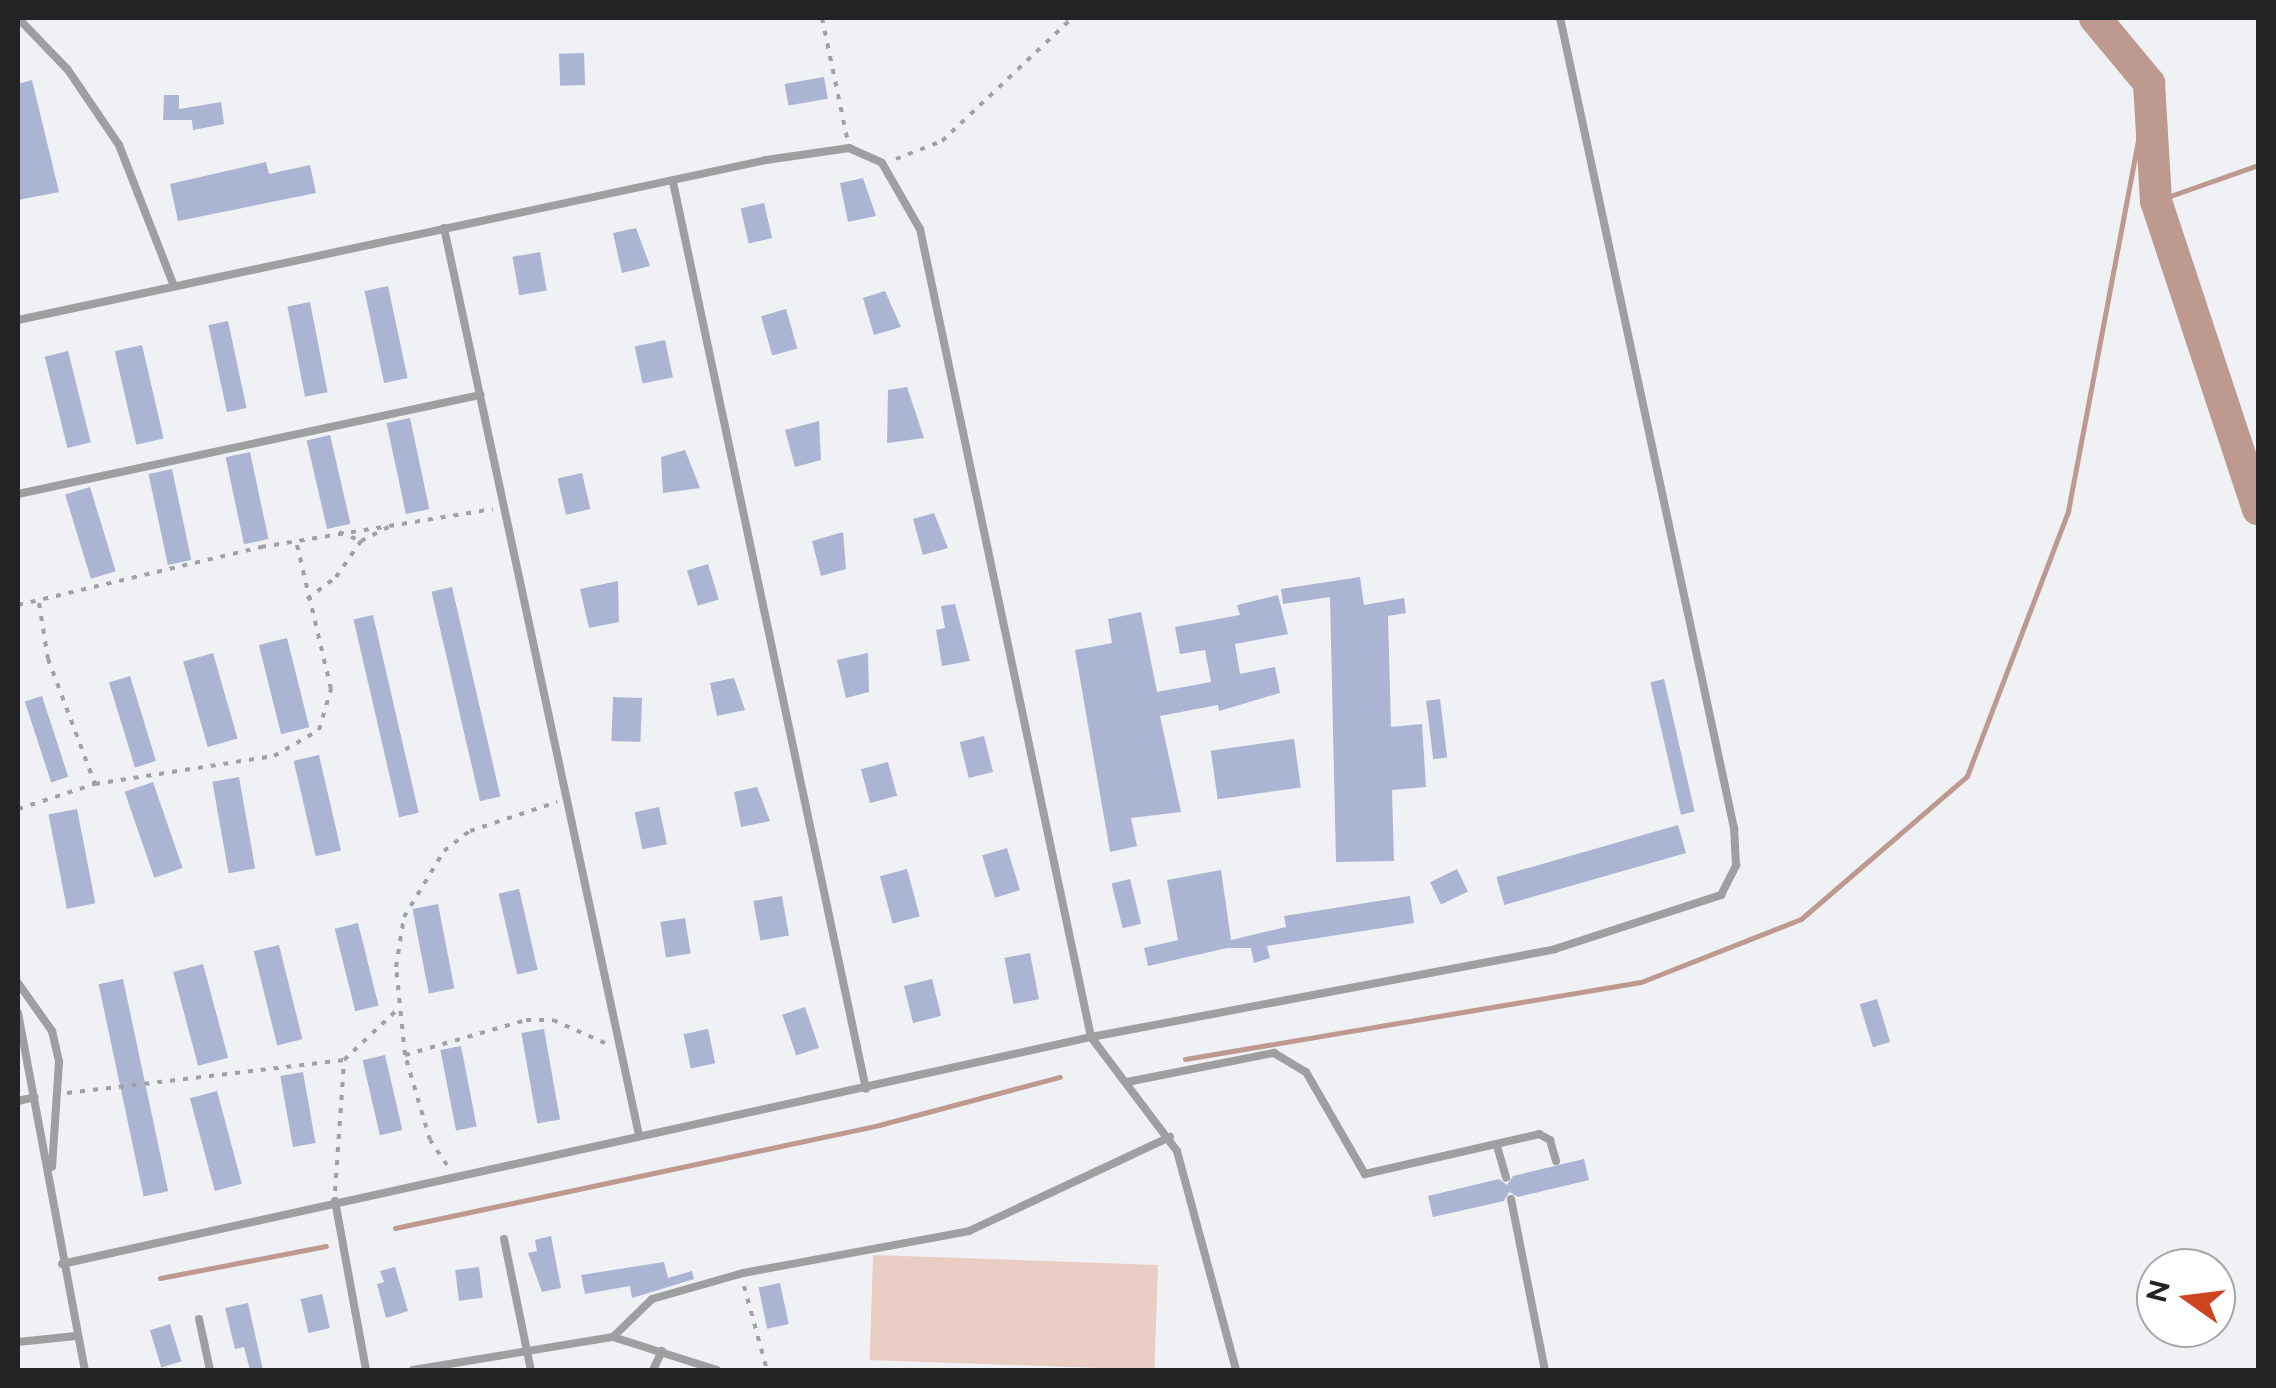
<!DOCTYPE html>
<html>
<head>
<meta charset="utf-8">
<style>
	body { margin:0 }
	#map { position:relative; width:2276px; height:1388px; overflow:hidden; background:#f0f1f4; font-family:Raleway,sans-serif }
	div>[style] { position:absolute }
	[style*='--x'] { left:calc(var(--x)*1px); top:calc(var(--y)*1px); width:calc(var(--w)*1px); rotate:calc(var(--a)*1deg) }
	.green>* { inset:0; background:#e9ccc4; transform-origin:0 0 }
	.stream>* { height:5px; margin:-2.5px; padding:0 2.5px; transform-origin:2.5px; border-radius:2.5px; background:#be998f }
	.river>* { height:32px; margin:-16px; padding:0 16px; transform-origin:16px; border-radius:16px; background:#be998f }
	.building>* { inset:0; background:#acb4d4; transform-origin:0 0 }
	.path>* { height:4px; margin-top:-2px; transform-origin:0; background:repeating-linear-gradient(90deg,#a0a1a3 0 5px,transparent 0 13px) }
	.service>* { height:8px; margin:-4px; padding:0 4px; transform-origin:4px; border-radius:4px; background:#9e9fa0 }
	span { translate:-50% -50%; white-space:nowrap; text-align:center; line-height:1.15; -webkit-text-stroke:9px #fff; paint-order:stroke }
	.frame { position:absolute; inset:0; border:20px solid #222324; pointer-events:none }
	.north { position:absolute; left:2136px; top:1248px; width:100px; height:100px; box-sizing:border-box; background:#fff; border:2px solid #a7a7a7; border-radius:50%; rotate:284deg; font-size:28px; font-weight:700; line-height:40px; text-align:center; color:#222324 }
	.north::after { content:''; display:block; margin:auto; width:35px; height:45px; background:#ce4420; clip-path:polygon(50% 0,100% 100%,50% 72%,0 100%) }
</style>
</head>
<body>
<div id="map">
	<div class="green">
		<div style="left:1158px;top:1265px;width:105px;height:285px;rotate:92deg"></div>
	</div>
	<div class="stream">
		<div style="--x:2156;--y:201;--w:108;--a:-19.4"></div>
		<div style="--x:1185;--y:1059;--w:462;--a:-9.6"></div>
		<div style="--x:1641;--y:982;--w:172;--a:-21.5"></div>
		<div style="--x:1801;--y:919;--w:219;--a:-40.7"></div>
		<div style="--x:1967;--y:776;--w:284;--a:-69.1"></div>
		<div style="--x:2068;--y:511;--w:436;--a:-79.3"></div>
		<div style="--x:395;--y:1228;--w:495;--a:-12"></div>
		<div style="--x:879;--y:1125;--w:187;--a:-14.9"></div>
		<div style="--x:160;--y:1278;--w:169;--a:-10.9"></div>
	</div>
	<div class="river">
		<div style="--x:2095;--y:18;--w:85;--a:50.3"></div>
		<div style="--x:2149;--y:83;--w:118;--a:86.6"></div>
		<div style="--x:2156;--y:201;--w:325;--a:71.7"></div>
	</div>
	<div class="building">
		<div style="left:584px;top:53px;width:32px;height:25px;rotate:88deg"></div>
		<div style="left:824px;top:77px;width:22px;height:40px;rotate:80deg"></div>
		<div style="clip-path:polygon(32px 80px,59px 192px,18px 200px,18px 84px)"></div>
		<div style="clip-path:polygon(164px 95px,179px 95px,179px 109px,221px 102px,224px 124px,193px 130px,192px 120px,163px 120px)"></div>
		<div style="clip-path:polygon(266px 162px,269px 174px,310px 165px,316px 193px,178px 221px,170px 184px)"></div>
		<div style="clip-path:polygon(863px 178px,876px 216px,848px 222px,840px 183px)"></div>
		<div style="left:764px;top:203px;width:36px;height:24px;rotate:77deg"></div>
		<div style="clip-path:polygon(636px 228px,650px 266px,622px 273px,613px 233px)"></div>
		<div style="left:540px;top:252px;width:39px;height:28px;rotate:80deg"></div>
		<div style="left:388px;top:286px;width:94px;height:24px;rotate:78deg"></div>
		<div style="clip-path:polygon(885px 291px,901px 327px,874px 335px,863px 298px)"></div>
		<div style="left:310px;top:302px;width:92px;height:23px;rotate:79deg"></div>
		<div style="left:786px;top:309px;width:41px;height:26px;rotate:74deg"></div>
		<div style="left:228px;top:321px;width:89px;height:20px;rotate:78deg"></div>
		<div style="left:665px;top:340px;width:38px;height:31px;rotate:78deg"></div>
		<div style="left:142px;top:345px;width:96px;height:28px;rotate:77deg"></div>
		<div style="left:68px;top:351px;width:94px;height:24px;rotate:76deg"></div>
		<div style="clip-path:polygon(907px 387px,924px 438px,887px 443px,888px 390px)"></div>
		<div style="left:410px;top:418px;width:93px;height:24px;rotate:78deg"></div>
		<div style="clip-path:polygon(819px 421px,821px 460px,795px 467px,785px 430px)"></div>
		<div style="left:330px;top:435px;width:91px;height:24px;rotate:77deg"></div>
		<div style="clip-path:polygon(685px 450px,700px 488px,663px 493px,661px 457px)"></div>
		<div style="left:250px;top:452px;width:89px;height:25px;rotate:78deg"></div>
		<div style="left:172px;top:469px;width:93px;height:24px;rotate:78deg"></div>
		<div style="left:582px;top:473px;width:37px;height:25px;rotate:77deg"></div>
		<div style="left:90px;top:487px;width:88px;height:26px;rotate:73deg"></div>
		<div style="clip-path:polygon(934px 513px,948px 548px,923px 555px,913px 519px)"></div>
		<div style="clip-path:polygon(843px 532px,846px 569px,821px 576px,812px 541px)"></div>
		<div style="left:708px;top:564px;width:37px;height:22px;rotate:73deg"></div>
		<div style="clip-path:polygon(1360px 577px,1364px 605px,1404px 598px,1406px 613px,1388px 616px,1391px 727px,1422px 724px,1426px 787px,1392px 790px,1394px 861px,1336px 862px,1330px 597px,1283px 604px,1281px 589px)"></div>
		<div style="clip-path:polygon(618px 581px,619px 622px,589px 628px,580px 589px)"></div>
		<div style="left:452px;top:587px;width:215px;height:21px;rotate:77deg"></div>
		<div style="clip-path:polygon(1278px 595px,1288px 634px,1235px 644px,1240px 674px,1275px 667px,1280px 693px,1219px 711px,1218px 705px,1160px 716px,1181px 812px,1131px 818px,1137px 846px,1110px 852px,1075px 650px,1112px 643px,1108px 619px,1141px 612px,1157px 692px,1211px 682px,1205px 650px,1180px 654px,1175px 627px,1240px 615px,1237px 605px)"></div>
		<div style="clip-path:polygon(955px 604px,970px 661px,942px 666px,936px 630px,945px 628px,941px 606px)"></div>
		<div style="left:373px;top:615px;width:203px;height:20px;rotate:77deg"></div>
		<div style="left:287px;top:638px;width:92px;height:29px;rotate:76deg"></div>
		<div style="left:213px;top:653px;width:89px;height:31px;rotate:74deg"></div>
		<div style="clip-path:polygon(868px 653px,869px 692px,846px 698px,837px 660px)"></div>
		<div style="left:130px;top:676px;width:89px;height:22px;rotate:73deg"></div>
		<div style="clip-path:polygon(734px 678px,745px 710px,717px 716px,710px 683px)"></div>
		<div style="left:1664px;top:679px;width:136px;height:14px;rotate:77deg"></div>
		<div style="left:42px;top:696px;width:85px;height:18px;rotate:72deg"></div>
		<div style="left:613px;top:697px;width:29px;height:44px;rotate:2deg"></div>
		<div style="left:1440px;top:699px;width:59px;height:14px;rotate:83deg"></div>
		<div style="left:984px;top:736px;width:37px;height:25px;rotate:76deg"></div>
		<div style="left:1294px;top:739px;width:49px;height:84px;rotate:82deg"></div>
		<div style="left:319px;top:755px;width:98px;height:26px;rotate:77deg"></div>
		<div style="left:888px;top:762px;width:35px;height:28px;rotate:75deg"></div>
		<div style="left:239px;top:777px;width:93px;height:27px;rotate:80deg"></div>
		<div style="left:153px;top:782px;width:91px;height:30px;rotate:71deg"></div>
		<div style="clip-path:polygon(757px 787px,770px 821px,741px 827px,734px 792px)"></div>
		<div style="left:659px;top:807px;width:38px;height:25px;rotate:78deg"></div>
		<div style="left:77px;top:809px;width:96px;height:29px;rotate:79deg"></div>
		<div style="left:1678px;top:825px;width:29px;height:189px;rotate:74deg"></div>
		<div style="left:1007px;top:848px;width:44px;height:26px;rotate:73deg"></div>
		<div style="left:907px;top:869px;width:49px;height:28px;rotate:75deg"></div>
		<div style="left:1457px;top:869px;width:25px;height:30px;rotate:64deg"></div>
		<div style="clip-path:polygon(1221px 870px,1231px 940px,1286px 927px,1284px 916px,1410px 896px,1414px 923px,1267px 946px,1270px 958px,1254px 963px,1251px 948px,1227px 948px,1148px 966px,1144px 948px,1178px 940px,1167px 880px)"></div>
		<div style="left:1130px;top:879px;width:46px;height:19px;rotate:76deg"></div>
		<div style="left:519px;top:889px;width:83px;height:21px;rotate:77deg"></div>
		<div style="left:782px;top:896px;width:40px;height:29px;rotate:80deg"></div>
		<div style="left:438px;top:904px;width:86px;height:26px;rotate:79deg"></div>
		<div style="left:685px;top:918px;width:36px;height:25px;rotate:81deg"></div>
		<div style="left:358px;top:923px;width:85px;height:24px;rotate:76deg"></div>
		<div style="left:279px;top:945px;width:97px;height:26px;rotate:76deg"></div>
		<div style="left:1030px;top:953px;width:47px;height:26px;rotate:79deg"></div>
		<div style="left:203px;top:964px;width:97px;height:31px;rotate:75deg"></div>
		<div style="left:123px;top:979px;width:217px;height:25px;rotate:78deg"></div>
		<div style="left:932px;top:979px;width:38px;height:29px;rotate:76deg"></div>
		<div style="left:1877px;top:999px;width:45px;height:18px;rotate:73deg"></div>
		<div style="left:805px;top:1007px;width:43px;height:24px;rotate:71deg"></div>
		<div style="left:544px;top:1029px;width:92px;height:23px;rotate:80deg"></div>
		<div style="left:708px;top:1029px;width:35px;height:25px;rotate:78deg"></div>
		<div style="left:461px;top:1046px;width:82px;height:21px;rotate:79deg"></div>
		<div style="left:385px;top:1055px;width:77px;height:23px;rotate:77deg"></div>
		<div style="left:303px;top:1072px;width:72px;height:23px;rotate:80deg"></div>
		<div style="left:217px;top:1091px;width:96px;height:28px;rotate:75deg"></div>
		<div style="clip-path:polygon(1584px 1159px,1589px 1180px,1518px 1197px,1509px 1192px,1504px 1201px,1433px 1217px,1428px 1196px,1499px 1179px,1507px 1185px,1513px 1176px)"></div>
		<div style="clip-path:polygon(551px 1236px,561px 1288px,542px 1292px,528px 1253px,537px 1251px,535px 1240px)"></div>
		<div style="clip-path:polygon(664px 1262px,668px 1278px,692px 1271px,694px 1279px,632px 1298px,630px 1286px,585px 1294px,581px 1275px)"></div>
		<div style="clip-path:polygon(395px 1267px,408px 1311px,386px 1318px,377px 1284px,384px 1282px,380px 1271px)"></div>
		<div style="left:479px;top:1267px;width:31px;height:24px;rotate:83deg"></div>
		<div style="left:780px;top:1283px;width:42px;height:22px;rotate:78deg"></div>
		<div style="left:322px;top:1294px;width:35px;height:22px;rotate:77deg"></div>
		<div style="clip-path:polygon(248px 1303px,263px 1370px,250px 1370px,244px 1347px,235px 1349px,225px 1308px)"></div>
		<div style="left:170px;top:1324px;width:39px;height:21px;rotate:73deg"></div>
	</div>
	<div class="path">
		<div style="--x:822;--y:18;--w:123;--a:78.2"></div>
		<div style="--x:896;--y:159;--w:49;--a:-21.4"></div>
		<div style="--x:942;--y:141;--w:179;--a:-43.4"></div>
		<div style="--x:339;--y:532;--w:24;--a:22"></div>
		<div style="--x:361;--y:541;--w:36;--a:-27"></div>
		<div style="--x:307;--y:599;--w:36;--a:-37"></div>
		<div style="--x:336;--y:577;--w:44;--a:-55.2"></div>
		<div style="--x:39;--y:603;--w:57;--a:80.9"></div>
		<div style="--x:48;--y:659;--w:134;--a:69.4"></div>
		<div style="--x:18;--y:605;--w:250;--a:-13.4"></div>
		<div style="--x:261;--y:547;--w:235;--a:-9.3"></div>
		<div style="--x:18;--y:809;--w:81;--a:-18"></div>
		<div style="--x:95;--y:784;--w:181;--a:-8.9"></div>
		<div style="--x:274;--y:756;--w:52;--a:-30"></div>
		<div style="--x:319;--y:730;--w:43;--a:-73.7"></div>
		<div style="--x:331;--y:689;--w:152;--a:-103.3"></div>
		<div style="--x:405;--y:1055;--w:126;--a:-16.1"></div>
		<div style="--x:526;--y:1020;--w:27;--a:0"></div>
		<div style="--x:553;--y:1020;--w:57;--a:23.9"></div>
		<div style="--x:67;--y:1093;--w:279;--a:-6.8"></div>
		<div style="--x:344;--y:1060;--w:76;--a:-43.4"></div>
		<div style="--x:447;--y:1165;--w:30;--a:-124"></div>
		<div style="--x:430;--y:1140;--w:89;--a:-106.4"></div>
		<div style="--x:405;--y:1055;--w:88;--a:-95.8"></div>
		<div style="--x:396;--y:967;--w:51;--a:-80.9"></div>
		<div style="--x:404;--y:917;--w:77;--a:-58.8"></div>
		<div style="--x:444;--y:851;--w:33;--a:-38"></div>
		<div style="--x:470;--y:831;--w:92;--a:-18.4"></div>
		<div style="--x:335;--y:1191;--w:129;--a:-86"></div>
		<div style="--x:744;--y:1286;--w:87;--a:74.7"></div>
	</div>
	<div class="service">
		<div style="--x:18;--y:18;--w:72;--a:46.1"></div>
		<div style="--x:68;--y:70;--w:91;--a:55.8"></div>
		<div style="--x:119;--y:145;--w:151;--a:68.7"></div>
		<div style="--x:673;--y:182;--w:927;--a:77.99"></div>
		<div style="--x:444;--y:228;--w:928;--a:77.87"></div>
		<div style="--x:18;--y:320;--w:765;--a:-12.07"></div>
		<div style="--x:766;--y:160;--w:84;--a:-8.2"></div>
		<div style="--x:849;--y:148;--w:36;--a:24"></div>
		<div style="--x:882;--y:163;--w:76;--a:60.1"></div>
		<div style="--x:920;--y:229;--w:826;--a:78.05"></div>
		<div style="--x:1091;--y:1037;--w:143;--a:53"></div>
		<div style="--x:1177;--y:1151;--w:227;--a:74.9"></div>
		<div style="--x:18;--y:494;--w:473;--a:-12.1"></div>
		<div style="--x:18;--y:983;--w:59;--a:54.7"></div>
		<div style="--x:52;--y:1031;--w:32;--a:77"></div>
		<div style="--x:59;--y:1062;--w:105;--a:93.8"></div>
		<div style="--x:18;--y:1013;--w:363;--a:79.4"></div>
		<div style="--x:1127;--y:1082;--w:150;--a:-11.2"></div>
		<div style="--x:1274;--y:1053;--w:37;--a:31"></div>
		<div style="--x:1306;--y:1072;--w:118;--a:60"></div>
		<div style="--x:1365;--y:1174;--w:179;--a:-12.9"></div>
		<div style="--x:1539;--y:1134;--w:13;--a:29"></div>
		<div style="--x:1550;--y:1140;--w:22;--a:74"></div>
		<div style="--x:18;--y:1101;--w:17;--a:-13"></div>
		<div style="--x:1497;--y:1146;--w:33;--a:74"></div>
		<div style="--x:1511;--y:1199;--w:174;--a:78.8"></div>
		<div style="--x:335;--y:1201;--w:172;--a:79.6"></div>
		<div style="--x:504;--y:1239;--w:134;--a:78.4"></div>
		<div style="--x:62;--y:1264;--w:1054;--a:-12.44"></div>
		<div style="--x:1091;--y:1037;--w:472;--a:-10.7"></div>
		<div style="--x:1555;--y:949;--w:175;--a:-18"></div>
		<div style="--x:1721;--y:895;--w:34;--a:-63"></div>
		<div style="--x:1736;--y:865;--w:37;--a:-93"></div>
		<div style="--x:1734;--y:828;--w:828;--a:-102.12"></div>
		<div style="--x:199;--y:1319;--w:52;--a:77.8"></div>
		<div style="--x:613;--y:1337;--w:54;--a:-44.3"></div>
		<div style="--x:652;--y:1299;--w:95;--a:-15.9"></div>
		<div style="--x:743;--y:1273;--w:230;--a:-10.5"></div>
		<div style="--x:969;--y:1231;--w:222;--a:-25.1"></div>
		<div style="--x:18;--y:1342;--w:58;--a:-5.9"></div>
		<div style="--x:413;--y:1370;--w:203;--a:-9.4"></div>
		<div style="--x:613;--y:1337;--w:109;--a:17.6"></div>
		<div style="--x:653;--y:1370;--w:21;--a:-65"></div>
	</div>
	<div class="frame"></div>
	<div class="north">N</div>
</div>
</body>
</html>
